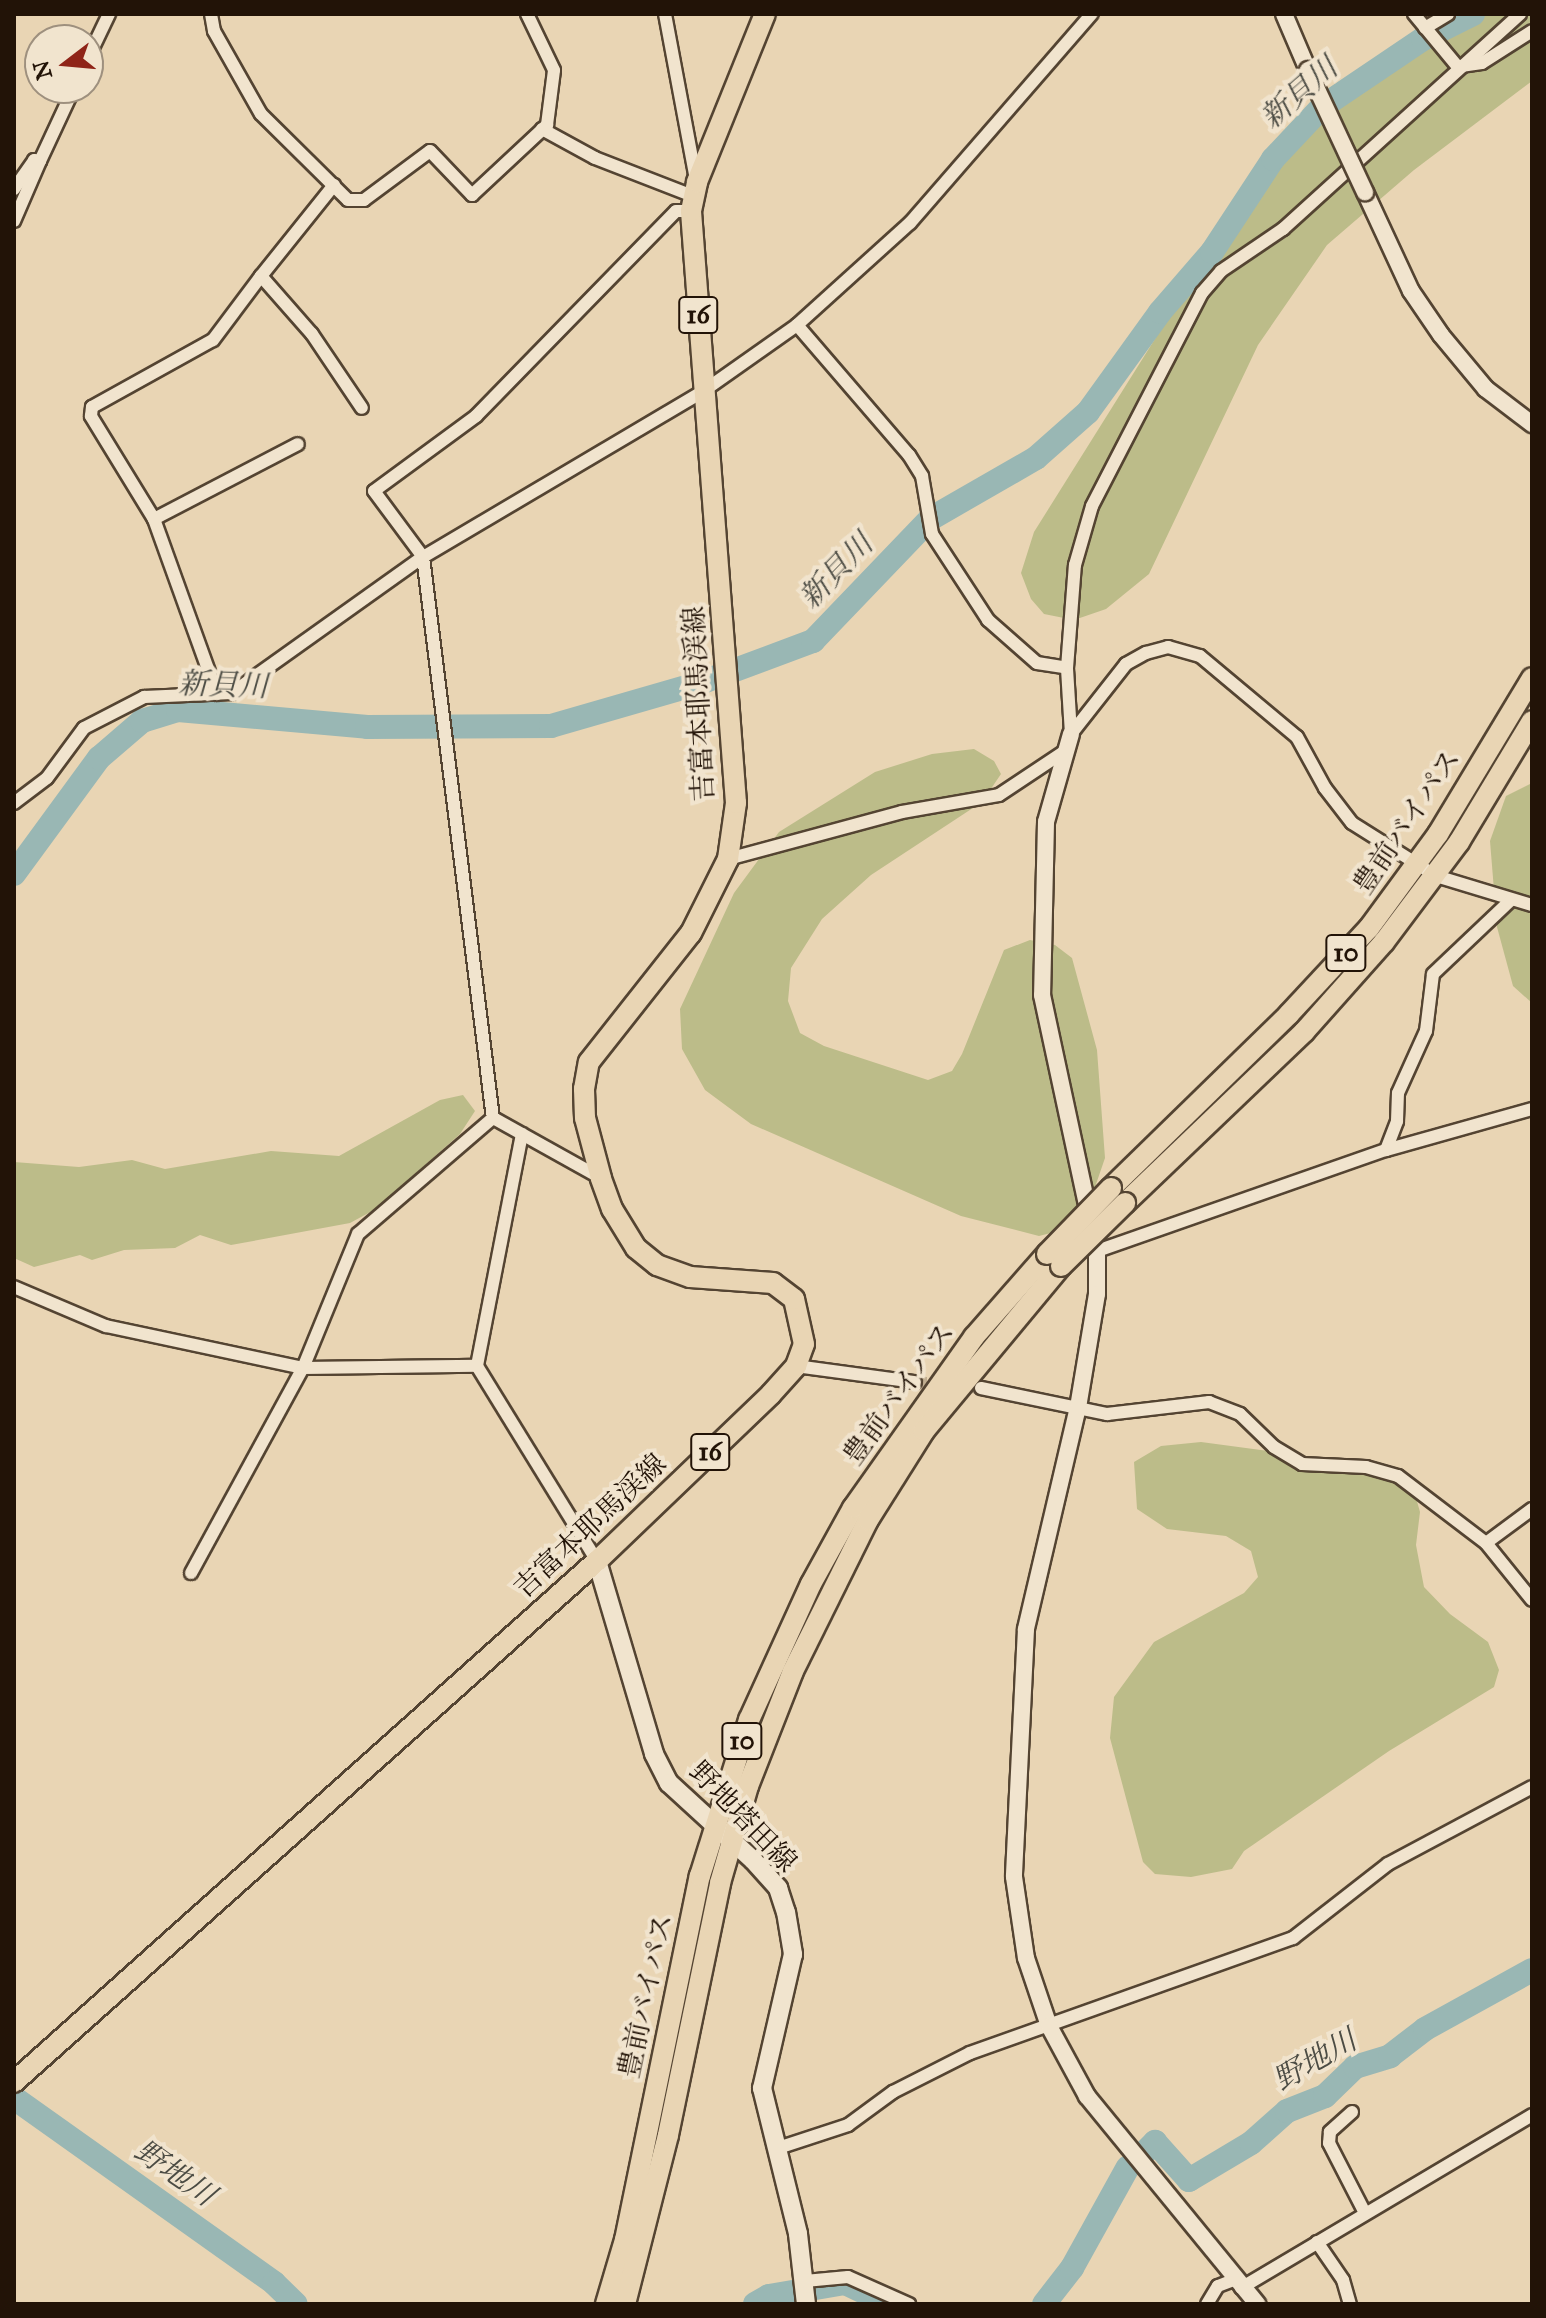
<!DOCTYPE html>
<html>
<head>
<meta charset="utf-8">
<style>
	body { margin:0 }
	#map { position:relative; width:1546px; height:2318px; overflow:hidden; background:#e9d5b4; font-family:"IM FELL Great Primer","Noto Serif JP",serif }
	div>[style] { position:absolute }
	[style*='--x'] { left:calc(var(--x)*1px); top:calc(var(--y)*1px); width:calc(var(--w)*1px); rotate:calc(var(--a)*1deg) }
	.green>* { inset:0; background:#bcbc89 }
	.river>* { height:24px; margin:-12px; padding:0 12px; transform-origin:12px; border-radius:12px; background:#99b7b4 }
	.minor-tunnel>* { height:12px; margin-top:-6px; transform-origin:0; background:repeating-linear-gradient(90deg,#c1ae91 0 12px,transparent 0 18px) }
	.roads { filter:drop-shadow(2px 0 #544432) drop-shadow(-2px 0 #544432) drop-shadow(0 2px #544432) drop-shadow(0 -2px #544432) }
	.minor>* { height:12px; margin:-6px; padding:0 6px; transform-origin:6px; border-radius:6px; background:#f1e4ce }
	.tertiary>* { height:16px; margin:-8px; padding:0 8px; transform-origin:8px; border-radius:8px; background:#f1e4ce }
	.secondary>* { height:18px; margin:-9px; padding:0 9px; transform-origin:9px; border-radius:9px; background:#f1e4ce }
	.primary>* { height:20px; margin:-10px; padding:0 10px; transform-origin:10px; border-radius:10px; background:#e9d5b4 }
	.trunk>* { height:20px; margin:-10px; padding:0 10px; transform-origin:10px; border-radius:10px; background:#e9d5b4 }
	.bridges { filter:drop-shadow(2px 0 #544432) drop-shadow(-2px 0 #544432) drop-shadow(0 2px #544432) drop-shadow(0 -2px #544432) }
	.tertiary-bridge>* { height:16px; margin:-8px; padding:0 8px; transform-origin:8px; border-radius:8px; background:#f1e4ce }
	.trunk-bridge>* { height:20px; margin:-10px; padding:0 10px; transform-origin:10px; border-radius:10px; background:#e9d5b4 }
	span { translate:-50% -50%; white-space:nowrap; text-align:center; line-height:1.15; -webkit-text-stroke:8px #f1e4ce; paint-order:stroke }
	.shield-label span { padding:2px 6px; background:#f1e4ce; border:2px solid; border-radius:6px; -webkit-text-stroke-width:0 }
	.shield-label { font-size:26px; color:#221307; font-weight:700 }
	.street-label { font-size:28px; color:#221307 }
	.water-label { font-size:30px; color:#4c4c44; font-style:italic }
	.frame { position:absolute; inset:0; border:16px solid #221307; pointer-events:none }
	.north { position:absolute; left:24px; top:24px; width:80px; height:80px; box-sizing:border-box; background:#f1e4ce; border:2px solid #9e907e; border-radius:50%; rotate:254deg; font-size:22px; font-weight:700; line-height:32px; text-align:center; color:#221307 }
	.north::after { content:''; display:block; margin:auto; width:28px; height:36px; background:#8f2418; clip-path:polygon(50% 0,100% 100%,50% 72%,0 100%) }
</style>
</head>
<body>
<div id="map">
	<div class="green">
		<div style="clip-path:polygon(1438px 14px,1532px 14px,1532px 81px,1414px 170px,1327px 245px,1258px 345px,1149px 574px,1106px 609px,1074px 620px,1044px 614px,1031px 599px,1021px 573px,1034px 532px,1222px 232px,1342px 99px)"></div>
		<div style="clip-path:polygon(974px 749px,994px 761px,1001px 774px,982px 802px,871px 875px,822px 919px,791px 968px,788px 1001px,800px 1033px,824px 1046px,928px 1080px,952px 1071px,962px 1054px,1004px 950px,1030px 940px,1055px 945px,1072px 958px,1097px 1050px,1105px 1158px,1082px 1225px,1039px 1236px,961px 1216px,751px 1124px,705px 1090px,682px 1049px,680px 1009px,734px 893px,779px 832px,875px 772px,932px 754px)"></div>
		<div style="clip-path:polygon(1532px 783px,1532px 1003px,1513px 986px,1497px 927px,1490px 841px,1506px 796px)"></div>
		<div style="clip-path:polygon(463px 1095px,475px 1111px,460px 1134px,374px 1210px,350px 1223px,231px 1245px,200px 1235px,175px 1248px,124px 1250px,92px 1260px,80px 1255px,34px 1267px,14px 1258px,14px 1162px,79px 1167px,132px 1160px,165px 1169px,271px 1151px,339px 1156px,440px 1100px)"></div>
		<div style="clip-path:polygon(1201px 1442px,1366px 1464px,1411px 1480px,1420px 1512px,1416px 1545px,1424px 1587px,1450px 1614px,1488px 1642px,1499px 1670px,1494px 1687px,1389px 1751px,1244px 1851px,1232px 1869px,1191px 1877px,1155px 1874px,1143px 1862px,1110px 1738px,1114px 1697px,1154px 1642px,1244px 1593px,1258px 1577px,1251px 1551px,1226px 1536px,1167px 1529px,1137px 1509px,1134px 1462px,1161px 1446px)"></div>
	</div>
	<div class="river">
		<div style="--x:14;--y:874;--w:144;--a:-53.8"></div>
		<div style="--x:99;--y:758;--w:57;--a:-40.7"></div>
		<div style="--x:142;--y:721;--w:38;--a:-17"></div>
		<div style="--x:178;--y:710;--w:190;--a:5.1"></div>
		<div style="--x:367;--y:727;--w:184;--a:-0.3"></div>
		<div style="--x:551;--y:726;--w:155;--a:-16.1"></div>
		<div style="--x:700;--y:683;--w:121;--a:-20.4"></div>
		<div style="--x:813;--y:641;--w:169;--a:-46.2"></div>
		<div style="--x:930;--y:519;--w:122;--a:-29.9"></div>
		<div style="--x:1036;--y:458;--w:69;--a:-41.5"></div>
		<div style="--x:1088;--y:412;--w:123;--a:-54.2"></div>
		<div style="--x:1160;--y:312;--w:79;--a:-49.1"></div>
		<div style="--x:1212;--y:252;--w:111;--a:-56.7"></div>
		<div style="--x:1273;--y:159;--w:71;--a:-46.7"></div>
		<div style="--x:1322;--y:107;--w:122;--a:-34"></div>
		<div style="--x:1423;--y:39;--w:56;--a:-26.6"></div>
		<div style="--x:14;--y:2098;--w:319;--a:35.4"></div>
		<div style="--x:274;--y:2283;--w:30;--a:44"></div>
		<div style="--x:1146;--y:2151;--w:13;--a:-45"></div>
		<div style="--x:1155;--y:2142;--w:51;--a:48.2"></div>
		<div style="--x:1189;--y:2180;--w:72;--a:-30.8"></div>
		<div style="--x:1251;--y:2143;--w:48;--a:-41.6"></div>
		<div style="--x:1287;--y:2111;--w:41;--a:-21.5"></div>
		<div style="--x:1325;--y:2096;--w:42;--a:-44"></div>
		<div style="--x:1355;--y:2067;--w:37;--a:-17"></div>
		<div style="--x:1390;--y:2056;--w:44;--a:-37.6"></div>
		<div style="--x:1425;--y:2029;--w:122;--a:-28.9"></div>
		<div style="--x:755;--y:2304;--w:16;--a:-30"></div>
		<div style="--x:769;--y:2296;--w:77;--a:-9.7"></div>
		<div style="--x:845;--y:2283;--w:49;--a:25.5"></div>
		<div style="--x:1044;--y:2304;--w:46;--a:-52.1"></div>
		<div style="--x:1072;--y:2268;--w:115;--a:-61"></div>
	</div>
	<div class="minor-tunnel">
		<div style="--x:915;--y:1382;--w:66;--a:5.2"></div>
	</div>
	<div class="roads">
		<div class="minor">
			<div style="--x:211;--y:14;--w:17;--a:80"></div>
			<div style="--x:214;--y:31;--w:95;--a:60.5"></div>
			<div style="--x:261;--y:114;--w:122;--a:44.7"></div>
			<div style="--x:348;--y:200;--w:16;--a:0"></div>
			<div style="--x:364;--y:200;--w:82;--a:-36.6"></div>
			<div style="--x:430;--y:151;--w:61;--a:46.3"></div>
			<div style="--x:472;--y:195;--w:103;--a:-43"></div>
			<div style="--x:547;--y:125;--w:55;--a:-82.7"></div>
			<div style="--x:554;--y:70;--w:62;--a:-115.7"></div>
			<div style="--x:665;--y:14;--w:168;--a:79.4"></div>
			<div style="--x:1414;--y:14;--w:69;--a:50.3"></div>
			<div style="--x:1425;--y:28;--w:27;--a:-31"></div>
			<div style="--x:88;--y:58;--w:49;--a:-64.5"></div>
			<div style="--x:1461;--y:66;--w:21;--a:-8"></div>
			<div style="--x:1482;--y:63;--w:59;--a:-32.6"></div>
			<div style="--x:542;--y:129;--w:60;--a:28.7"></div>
			<div style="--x:595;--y:158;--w:105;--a:21.2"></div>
			<div style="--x:334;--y:185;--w:117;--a:128.7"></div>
			<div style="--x:261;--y:276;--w:77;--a:48.7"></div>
			<div style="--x:312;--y:334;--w:89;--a:56"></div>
			<div style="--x:14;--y:189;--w:35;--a:-55"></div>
			<div style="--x:34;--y:160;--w:6;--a:9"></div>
			<div style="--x:40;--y:161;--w:81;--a:-65"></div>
			<div style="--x:14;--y:221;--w:65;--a:-66.6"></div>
			<div style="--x:797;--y:325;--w:172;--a:49.3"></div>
			<div style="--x:909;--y:455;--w:25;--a:58"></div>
			<div style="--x:922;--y:476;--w:59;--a:80.2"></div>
			<div style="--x:932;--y:534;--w:103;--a:56.9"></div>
			<div style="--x:988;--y:620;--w:65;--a:41.3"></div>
			<div style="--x:1037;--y:663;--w:30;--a:9"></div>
			<div style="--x:154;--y:519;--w:162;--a:-27.5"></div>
			<div style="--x:217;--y:694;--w:186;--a:-109.8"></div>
			<div style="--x:154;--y:519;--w:121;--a:-121.5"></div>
			<div style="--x:91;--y:416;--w:9;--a:-84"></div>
			<div style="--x:92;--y:407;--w:138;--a:-29"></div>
			<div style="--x:213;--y:340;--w:80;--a:-53.1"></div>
			<div style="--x:1071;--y:734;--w:66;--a:-93.5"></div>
			<div style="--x:1067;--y:668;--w:103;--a:-85.6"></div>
			<div style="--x:1075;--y:565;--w:61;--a:-73.9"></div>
			<div style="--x:1092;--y:506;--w:240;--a:-62.7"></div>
			<div style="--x:1202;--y:293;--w:29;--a:-49"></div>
			<div style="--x:1221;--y:271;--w:75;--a:-34.1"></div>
			<div style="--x:1283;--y:229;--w:320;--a:-42.2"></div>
			<div style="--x:1071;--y:734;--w:89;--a:-51.8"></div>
			<div style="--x:1126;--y:664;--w:23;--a:-29"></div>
			<div style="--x:1146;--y:653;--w:23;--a:-15"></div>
			<div style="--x:1168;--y:647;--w:33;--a:16"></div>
			<div style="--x:1200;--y:656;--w:126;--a:39.9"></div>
			<div style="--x:1297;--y:737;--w:58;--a:61.2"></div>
			<div style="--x:1325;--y:788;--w:44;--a:52.4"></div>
			<div style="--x:1352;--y:823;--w:99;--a:32.2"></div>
			<div style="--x:1436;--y:876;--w:100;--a:16.8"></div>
			<div style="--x:14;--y:803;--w:41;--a:-37.1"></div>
			<div style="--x:47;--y:778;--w:62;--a:-53.5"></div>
			<div style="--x:84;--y:728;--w:68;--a:-27.3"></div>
			<div style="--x:144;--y:697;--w:88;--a:-2.6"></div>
			<div style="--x:232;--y:693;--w:234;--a:-35.5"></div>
			<div style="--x:423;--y:557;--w:328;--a:-30.6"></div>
			<div style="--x:705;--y:390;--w:113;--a:-35.2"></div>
			<div style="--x:797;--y:325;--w:152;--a:-42.1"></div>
			<div style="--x:910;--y:223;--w:277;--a:-49"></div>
			<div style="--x:728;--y:859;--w:180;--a:-15.1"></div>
			<div style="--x:902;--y:812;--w:98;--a:-9.9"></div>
			<div style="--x:999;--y:795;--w:79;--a:-33.7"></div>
			<div style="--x:522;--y:1134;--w:236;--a:101"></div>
			<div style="--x:477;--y:1366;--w:229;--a:58.4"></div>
			<div style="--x:1386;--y:1150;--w:31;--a:-69"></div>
			<div style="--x:1397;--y:1121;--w:28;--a:-88"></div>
			<div style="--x:1398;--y:1093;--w:68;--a:-65.7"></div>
			<div style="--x:1426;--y:1031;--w:57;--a:-83"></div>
			<div style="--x:1433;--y:974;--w:106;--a:-43.5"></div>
			<div style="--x:601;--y:1178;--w:124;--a:-150.9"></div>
			<div style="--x:493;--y:1118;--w:565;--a:-97.11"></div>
			<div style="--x:423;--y:557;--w:82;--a:-126.6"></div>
			<div style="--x:374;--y:491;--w:127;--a:-36.3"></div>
			<div style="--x:476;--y:416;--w:286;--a:-45.7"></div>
			<div style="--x:676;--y:211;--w:15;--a:0"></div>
			<div style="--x:1097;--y:1251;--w:306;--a:-19.3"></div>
			<div style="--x:1386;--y:1150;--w:152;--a:-15.7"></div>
			<div style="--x:14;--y:1287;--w:100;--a:23"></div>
			<div style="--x:106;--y:1326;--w:201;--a:12"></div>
			<div style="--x:303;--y:1368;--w:174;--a:-0.7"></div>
			<div style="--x:796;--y:1366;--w:120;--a:7.7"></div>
			<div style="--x:981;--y:1388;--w:129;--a:11.7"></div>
			<div style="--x:1107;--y:1414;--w:103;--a:-6.7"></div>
			<div style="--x:1209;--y:1402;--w:33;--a:21"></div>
			<div style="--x:1240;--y:1414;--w:47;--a:44.1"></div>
			<div style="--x:1274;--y:1447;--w:33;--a:31"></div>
			<div style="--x:1302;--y:1464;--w:64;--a:2.7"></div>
			<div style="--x:1366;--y:1467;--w:33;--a:16"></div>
			<div style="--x:1398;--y:1476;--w:111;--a:37.3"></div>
			<div style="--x:1486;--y:1543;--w:73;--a:51.1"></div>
			<div style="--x:1486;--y:1543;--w:57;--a:-36.5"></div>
			<div style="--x:191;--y:1573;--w:234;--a:-61.4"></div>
			<div style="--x:303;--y:1368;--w:145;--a:-67.7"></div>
			<div style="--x:358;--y:1234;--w:178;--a:-40.7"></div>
			<div style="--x:1352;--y:2112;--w:30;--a:138"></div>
			<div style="--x:1330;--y:2132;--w:11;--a:95"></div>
			<div style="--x:1329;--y:2143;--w:79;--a:62.8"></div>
			<div style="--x:775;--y:2149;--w:77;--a:-18.2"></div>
			<div style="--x:848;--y:2125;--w:56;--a:-36.3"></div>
			<div style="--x:893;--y:2092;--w:86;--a:-26.9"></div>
			<div style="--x:970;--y:2053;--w:343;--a:-19.6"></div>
			<div style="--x:1293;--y:1938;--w:120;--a:-37.9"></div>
			<div style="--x:1388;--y:1864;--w:163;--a:-28.1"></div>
			<div style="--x:1317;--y:2242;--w:46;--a:55.6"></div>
			<div style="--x:1343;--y:2280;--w:25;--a:74"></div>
			<div style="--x:805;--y:2281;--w:43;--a:-5.3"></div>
			<div style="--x:848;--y:2277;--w:67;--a:23.9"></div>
			<div style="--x:1241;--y:2288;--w:339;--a:-30.7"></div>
			<div style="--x:1207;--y:2304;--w:21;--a:-59"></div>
			<div style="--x:1218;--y:2286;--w:17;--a:-21"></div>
		</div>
		<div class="tertiary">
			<div style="--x:1284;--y:14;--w:61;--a:66.8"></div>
			<div style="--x:1365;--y:192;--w:109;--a:65.1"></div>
			<div style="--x:1411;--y:291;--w:53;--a:55.7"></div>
			<div style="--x:1441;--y:335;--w:70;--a:50.2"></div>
			<div style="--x:1486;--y:389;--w:58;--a:37.3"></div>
			<div style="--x:1071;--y:734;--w:91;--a:105.9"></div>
			<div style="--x:1046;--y:822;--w:173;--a:91.3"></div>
			<div style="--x:1042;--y:995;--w:262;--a:77.9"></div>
			<div style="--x:1097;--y:1251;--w:43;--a:90"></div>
			<div style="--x:1097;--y:1294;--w:115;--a:99.5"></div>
			<div style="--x:1078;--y:1407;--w:228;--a:103.2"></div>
			<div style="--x:1026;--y:1629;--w:248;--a:92.8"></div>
			<div style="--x:1014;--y:1877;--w:82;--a:81.6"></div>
			<div style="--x:1026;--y:1958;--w:72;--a:71.3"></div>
			<div style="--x:1049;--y:2026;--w:80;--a:61.5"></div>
			<div style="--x:1087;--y:2096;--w:269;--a:50.7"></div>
		</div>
		<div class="secondary">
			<div style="--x:597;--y:1561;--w:201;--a:73.5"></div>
			<div style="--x:654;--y:1754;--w:33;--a:63"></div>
			<div style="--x:669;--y:1783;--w:114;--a:42.5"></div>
			<div style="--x:753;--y:1860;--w:38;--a:48"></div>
			<div style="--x:778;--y:1888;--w:25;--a:72"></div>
			<div style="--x:786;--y:1912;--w:43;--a:80.5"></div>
			<div style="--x:793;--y:1954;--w:138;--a:103"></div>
			<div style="--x:762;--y:2088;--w:150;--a:76.1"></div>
			<div style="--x:798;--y:2234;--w:70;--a:83.5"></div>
		</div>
		<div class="primary">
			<div style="--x:14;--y:2082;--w:782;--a:-41.79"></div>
			<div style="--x:597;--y:1561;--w:241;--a:-43.8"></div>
			<div style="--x:771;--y:1394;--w:38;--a:-48"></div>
			<div style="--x:796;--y:1366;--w:23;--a:-70"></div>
			<div style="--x:804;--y:1344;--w:46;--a:-102.5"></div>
			<div style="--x:794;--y:1299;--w:26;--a:-143"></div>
			<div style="--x:773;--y:1283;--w:83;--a:-175.9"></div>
			<div style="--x:690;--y:1277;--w:35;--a:-160"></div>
			<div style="--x:657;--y:1265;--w:27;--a:-141"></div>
			<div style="--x:636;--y:1248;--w:46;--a:-121.6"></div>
			<div style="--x:612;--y:1209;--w:33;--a:-110"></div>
			<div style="--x:601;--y:1178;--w:62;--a:-104.9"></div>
			<div style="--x:585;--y:1118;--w:29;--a:-92"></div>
			<div style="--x:584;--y:1089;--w:27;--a:-80"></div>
			<div style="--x:589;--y:1062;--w:164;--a:-51.7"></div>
			<div style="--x:691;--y:933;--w:83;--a:-63.4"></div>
			<div style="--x:728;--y:859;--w:57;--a:-81.9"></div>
			<div style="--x:736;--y:803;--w:594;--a:-94.35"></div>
			<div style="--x:691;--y:211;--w:30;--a:-78"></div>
			<div style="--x:697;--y:182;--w:181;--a:-68"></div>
		</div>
		<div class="trunk">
			<div style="--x:1111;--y:1188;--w:249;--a:-44.3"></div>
			<div style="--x:1289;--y:1014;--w:117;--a:-47.1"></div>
			<div style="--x:1369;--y:928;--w:117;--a:-53.7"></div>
			<div style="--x:1438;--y:834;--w:182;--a:-58.9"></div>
			<div style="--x:1125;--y:1203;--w:248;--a:-43.7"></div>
			<div style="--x:1304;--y:1032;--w:120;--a:-48.4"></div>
			<div style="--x:1384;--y:942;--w:125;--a:-53.1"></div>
			<div style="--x:1459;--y:842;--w:141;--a:-58.9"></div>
			<div style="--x:606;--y:2304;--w:67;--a:-73.5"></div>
			<div style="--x:625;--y:2240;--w:372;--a:-78.4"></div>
			<div style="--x:700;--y:1876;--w:164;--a:-72.6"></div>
			<div style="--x:749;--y:1720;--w:149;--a:-65.5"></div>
			<div style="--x:811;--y:1584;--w:87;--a:-61.1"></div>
			<div style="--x:853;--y:1508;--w:209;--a:-54.7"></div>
			<div style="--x:974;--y:1337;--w:111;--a:-48.7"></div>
			<div style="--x:625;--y:2304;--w:174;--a:-75.7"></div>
			<div style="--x:668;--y:2135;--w:257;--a:-78.3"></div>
			<div style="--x:720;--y:1883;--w:101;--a:-73.9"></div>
			<div style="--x:748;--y:1786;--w:123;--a:-68.6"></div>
			<div style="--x:793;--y:1671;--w:169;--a:-63.6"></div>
			<div style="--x:868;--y:1520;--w:105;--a:-57.8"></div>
			<div style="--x:924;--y:1431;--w:214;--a:-50.3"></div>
		</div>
	</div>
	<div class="bridges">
		<div class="tertiary-bridge">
			<div style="--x:1308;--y:70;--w:135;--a:65"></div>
		</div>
		<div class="trunk-bridge">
			<div style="--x:1047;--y:1254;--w:92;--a:-45.9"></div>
			<div style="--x:1061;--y:1266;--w:90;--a:-44.5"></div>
		</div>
	</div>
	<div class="shield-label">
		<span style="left:698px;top:315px">16</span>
		<span style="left:1346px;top:953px">10</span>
		<span style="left:710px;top:1452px">16</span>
		<span style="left:742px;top:1741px">10</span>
	</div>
	<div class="street-label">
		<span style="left:699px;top:704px;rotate:-93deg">吉富本耶馬渓線</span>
		<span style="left:1407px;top:822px;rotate:-56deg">豊前バイパス</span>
		<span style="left:899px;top:1394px;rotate:-54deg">豊前バイパス</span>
		<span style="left:590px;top:1526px;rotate:-43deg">吉富本耶馬渓線</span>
		<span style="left:743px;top:1817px;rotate:46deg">野地塔田線</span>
		<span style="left:646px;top:1996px;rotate:-78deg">豊前バイパス</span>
	</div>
	<div class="water-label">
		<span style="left:1299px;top:93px;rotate:-41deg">新貝川</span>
		<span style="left:836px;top:571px;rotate:-46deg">新貝川</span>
		<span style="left:223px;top:685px;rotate:2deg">新貝川</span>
		<span style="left:1315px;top:2060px;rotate:-30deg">野地川</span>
		<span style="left:175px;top:2173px;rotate:35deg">野地川</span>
	</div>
	<div class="frame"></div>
	<div class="north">N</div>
</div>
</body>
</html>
